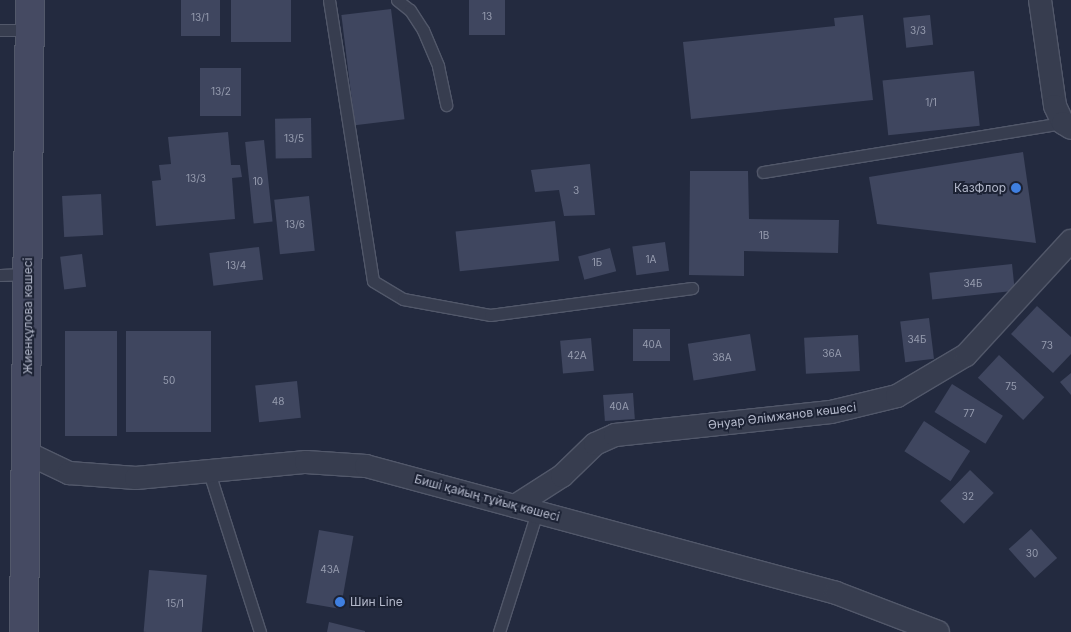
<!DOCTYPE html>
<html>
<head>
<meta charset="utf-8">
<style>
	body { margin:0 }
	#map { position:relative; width:1071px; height:632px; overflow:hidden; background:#232a3f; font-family:Inter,sans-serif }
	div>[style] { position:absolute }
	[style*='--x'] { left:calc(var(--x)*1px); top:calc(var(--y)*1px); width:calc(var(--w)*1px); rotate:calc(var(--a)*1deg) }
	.building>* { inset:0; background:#3f465f; transform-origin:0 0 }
	.roads { filter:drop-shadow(1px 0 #52586a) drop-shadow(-1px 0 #52586a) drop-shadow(0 1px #52586a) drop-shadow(0 -1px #52586a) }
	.lane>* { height:11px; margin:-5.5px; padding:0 5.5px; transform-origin:5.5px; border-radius:5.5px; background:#373d4f }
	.street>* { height:22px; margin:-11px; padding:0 11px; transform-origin:11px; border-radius:11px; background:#373d4f }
	.secondary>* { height:28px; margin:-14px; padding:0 14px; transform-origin:14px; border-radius:14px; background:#454a62 }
	.dots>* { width:14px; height:14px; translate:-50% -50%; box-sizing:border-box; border:2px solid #1c2234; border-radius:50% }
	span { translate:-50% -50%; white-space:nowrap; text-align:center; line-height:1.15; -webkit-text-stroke:4px #1c2234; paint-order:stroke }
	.number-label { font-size:10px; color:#969caf }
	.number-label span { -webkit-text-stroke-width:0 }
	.poi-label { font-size:12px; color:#b3b8ca }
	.right { translate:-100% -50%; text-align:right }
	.left { translate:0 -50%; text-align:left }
	.street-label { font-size:12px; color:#b3b8ca }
</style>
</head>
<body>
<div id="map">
	<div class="building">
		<div style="left:181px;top:0;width:39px;height:36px"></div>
		<div style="left:231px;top:0;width:60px;height:42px"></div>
		<div style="left:469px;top:0;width:36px;height:35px"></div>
		<div style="left:391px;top:9px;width:111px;height:50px;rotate:83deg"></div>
		<div style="clip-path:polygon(863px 15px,873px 100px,691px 119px,683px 42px,835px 26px,834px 18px)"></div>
		<div style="left:930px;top:15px;width:30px;height:27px;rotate:84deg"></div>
		<div style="left:200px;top:68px;width:41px;height:48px"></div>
		<div style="left:974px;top:71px;width:55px;height:92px;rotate:84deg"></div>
		<div style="left:311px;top:118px;width:40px;height:36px;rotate:89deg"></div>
		<div style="clip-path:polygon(228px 132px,231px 165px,240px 165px,242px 177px,232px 178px,235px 219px,156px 226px,152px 181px,161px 180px,159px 165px,171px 164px,168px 137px)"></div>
		<div style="left:264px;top:140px;width:82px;height:19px;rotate:84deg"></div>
		<div style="clip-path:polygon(1023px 152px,1036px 243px,877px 224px,869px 177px)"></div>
		<div style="clip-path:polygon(590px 164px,595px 215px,564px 216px,559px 190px,535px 192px,531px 170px)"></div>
		<div style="clip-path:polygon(690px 171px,748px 171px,749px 219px,839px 220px,838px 253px,744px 251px,744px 276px,689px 275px)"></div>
		<div style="left:101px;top:194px;width:41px;height:39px;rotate:87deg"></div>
		<div style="left:309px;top:196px;width:55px;height:35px;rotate:84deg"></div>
		<div style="left:555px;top:221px;width:40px;height:100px;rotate:84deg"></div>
		<div style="left:665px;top:242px;width:29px;height:33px;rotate:82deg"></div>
		<div style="left:259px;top:247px;width:33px;height:50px;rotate:83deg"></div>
		<div style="left:610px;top:248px;width:24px;height:33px;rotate:75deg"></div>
		<div style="left:82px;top:254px;width:33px;height:22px;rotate:83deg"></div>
		<div style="left:1012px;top:264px;width:27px;height:83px;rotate:84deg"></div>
		<div style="clip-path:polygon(1037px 306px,1071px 337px,1071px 354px,1053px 373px,1011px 334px)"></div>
		<div style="left:929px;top:318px;width:41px;height:29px;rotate:83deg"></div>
		<div style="left:670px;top:329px;width:32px;height:37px;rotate:90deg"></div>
		<div style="left:65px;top:331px;width:52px;height:105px"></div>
		<div style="left:126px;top:331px;width:85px;height:101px"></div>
		<div style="left:750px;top:334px;width:37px;height:63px;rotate:81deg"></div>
		<div style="left:858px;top:335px;width:36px;height:54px;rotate:87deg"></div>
		<div style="left:591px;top:338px;width:33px;height:31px;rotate:85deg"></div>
		<div style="left:999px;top:355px;width:62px;height:31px;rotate:43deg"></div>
		<div style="clip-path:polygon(1071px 373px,1071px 395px,1060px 382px)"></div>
		<div style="left:297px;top:381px;width:37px;height:42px;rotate:84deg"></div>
		<div style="left:952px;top:384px;width:60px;height:33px;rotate:32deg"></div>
		<div style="left:633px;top:393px;width:26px;height:30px;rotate:86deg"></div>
		<div style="left:924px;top:421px;width:55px;height:36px;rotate:33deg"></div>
		<div style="left:970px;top:470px;width:33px;height:43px;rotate:44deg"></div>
		<div style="left:1031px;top:529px;width:39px;height:30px;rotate:48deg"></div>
		<div style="left:319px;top:530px;width:35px;height:74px;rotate:10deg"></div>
		<div style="left:149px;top:570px;width:58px;height:62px;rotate:5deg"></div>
		<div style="clip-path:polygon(329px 622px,365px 631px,365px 632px,327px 632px)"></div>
	</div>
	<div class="roads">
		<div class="lane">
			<div style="--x:329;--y:0;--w:284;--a:81.1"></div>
			<div style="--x:373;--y:281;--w:35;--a:31"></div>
			<div style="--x:403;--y:299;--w:88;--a:10.4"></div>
			<div style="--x:490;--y:315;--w:204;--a:-7.6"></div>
			<div style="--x:397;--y:0;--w:16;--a:38"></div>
			<div style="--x:410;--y:10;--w:24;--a:57"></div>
			<div style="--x:423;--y:30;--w:39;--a:67"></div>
			<div style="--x:438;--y:66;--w:40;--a:78"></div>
			<div style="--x:0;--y:30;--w:30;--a:0"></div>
			<div style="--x:763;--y:172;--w:304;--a:-9.3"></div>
			<div style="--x:0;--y:275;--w:29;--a:-2"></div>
			<div style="--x:208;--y:469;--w:171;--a:72.3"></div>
			<div style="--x:499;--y:632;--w:126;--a:-72.4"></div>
		</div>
		<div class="street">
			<div style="--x:1040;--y:0;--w:107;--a:81.9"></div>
			<div style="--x:1055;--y:106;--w:19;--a:65"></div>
			<div style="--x:1063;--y:123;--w:9;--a:32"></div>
			<div style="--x:27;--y:453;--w:47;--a:25.5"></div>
			<div style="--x:69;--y:473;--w:67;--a:4.3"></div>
			<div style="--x:136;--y:478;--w:171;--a:-5.4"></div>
			<div style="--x:306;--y:462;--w:60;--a:3.8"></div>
			<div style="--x:366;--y:466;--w:487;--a:15.1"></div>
			<div style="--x:836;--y:593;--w:109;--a:20.9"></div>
			<div style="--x:515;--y:506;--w:56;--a:-32.6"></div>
			<div style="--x:562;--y:476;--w:46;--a:-44.1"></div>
			<div style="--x:595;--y:444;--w:22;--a:-24"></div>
			<div style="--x:615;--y:435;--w:217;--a:-6.1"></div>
			<div style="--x:831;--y:412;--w:68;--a:-13.6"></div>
			<div style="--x:897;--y:396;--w:80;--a:-30.7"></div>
			<div style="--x:966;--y:355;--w:155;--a:-47.4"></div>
		</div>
		<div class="secondary">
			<div style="--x:24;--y:632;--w:632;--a:-89.46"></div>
		</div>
	</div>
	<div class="dots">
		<div style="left:1016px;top:188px;background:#3f7fe0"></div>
		<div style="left:340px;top:602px;background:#3f7fe0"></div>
	</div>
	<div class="number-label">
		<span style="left:487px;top:17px">13</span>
		<span style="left:200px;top:18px">13/1</span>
		<span style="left:918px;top:31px">3/3</span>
		<span style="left:221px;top:92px">13/2</span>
		<span style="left:931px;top:103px">1/1</span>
		<span style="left:294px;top:139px">13/5</span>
		<span style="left:196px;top:179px">13/3</span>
		<span style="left:258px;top:182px">10</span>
		<span style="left:576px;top:191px">3</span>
		<span style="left:295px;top:225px">13/6</span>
		<span style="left:764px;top:236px">1В</span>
		<span style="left:651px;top:260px">1А</span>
		<span style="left:597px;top:263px">1Б</span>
		<span style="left:236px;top:266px">13/4</span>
		<span style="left:973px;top:284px">34Б</span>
		<span style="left:917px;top:340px">34Б</span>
		<span style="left:652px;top:345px">40А</span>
		<span style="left:1047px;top:346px">73</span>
		<span style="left:832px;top:354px">36А</span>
		<span style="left:577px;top:356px">42А</span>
		<span style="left:722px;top:358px">38А</span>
		<span style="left:169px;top:381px">50</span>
		<span style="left:1011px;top:387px">75</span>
		<span style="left:278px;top:402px">48</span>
		<span style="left:619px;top:407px">40А</span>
		<span style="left:969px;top:414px">77</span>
		<span style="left:968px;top:497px">32</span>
		<span style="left:1032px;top:554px">30</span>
		<span style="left:330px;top:570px">43А</span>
		<span style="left:175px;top:604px">15/1</span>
	</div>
	<div class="poi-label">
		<span class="right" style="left:1006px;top:188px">КазФлор</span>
		<span class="left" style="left:350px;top:602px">Шин Line</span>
	</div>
	<div class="street-label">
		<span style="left:28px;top:316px;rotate:-90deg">Жиенқұлова көшесі</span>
		<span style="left:782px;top:416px;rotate:-7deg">Әнуар Әлімжанов көшесі</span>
		<span style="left:487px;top:498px;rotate:15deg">Биші қайың тұйық көшесі</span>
	</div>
</div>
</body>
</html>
